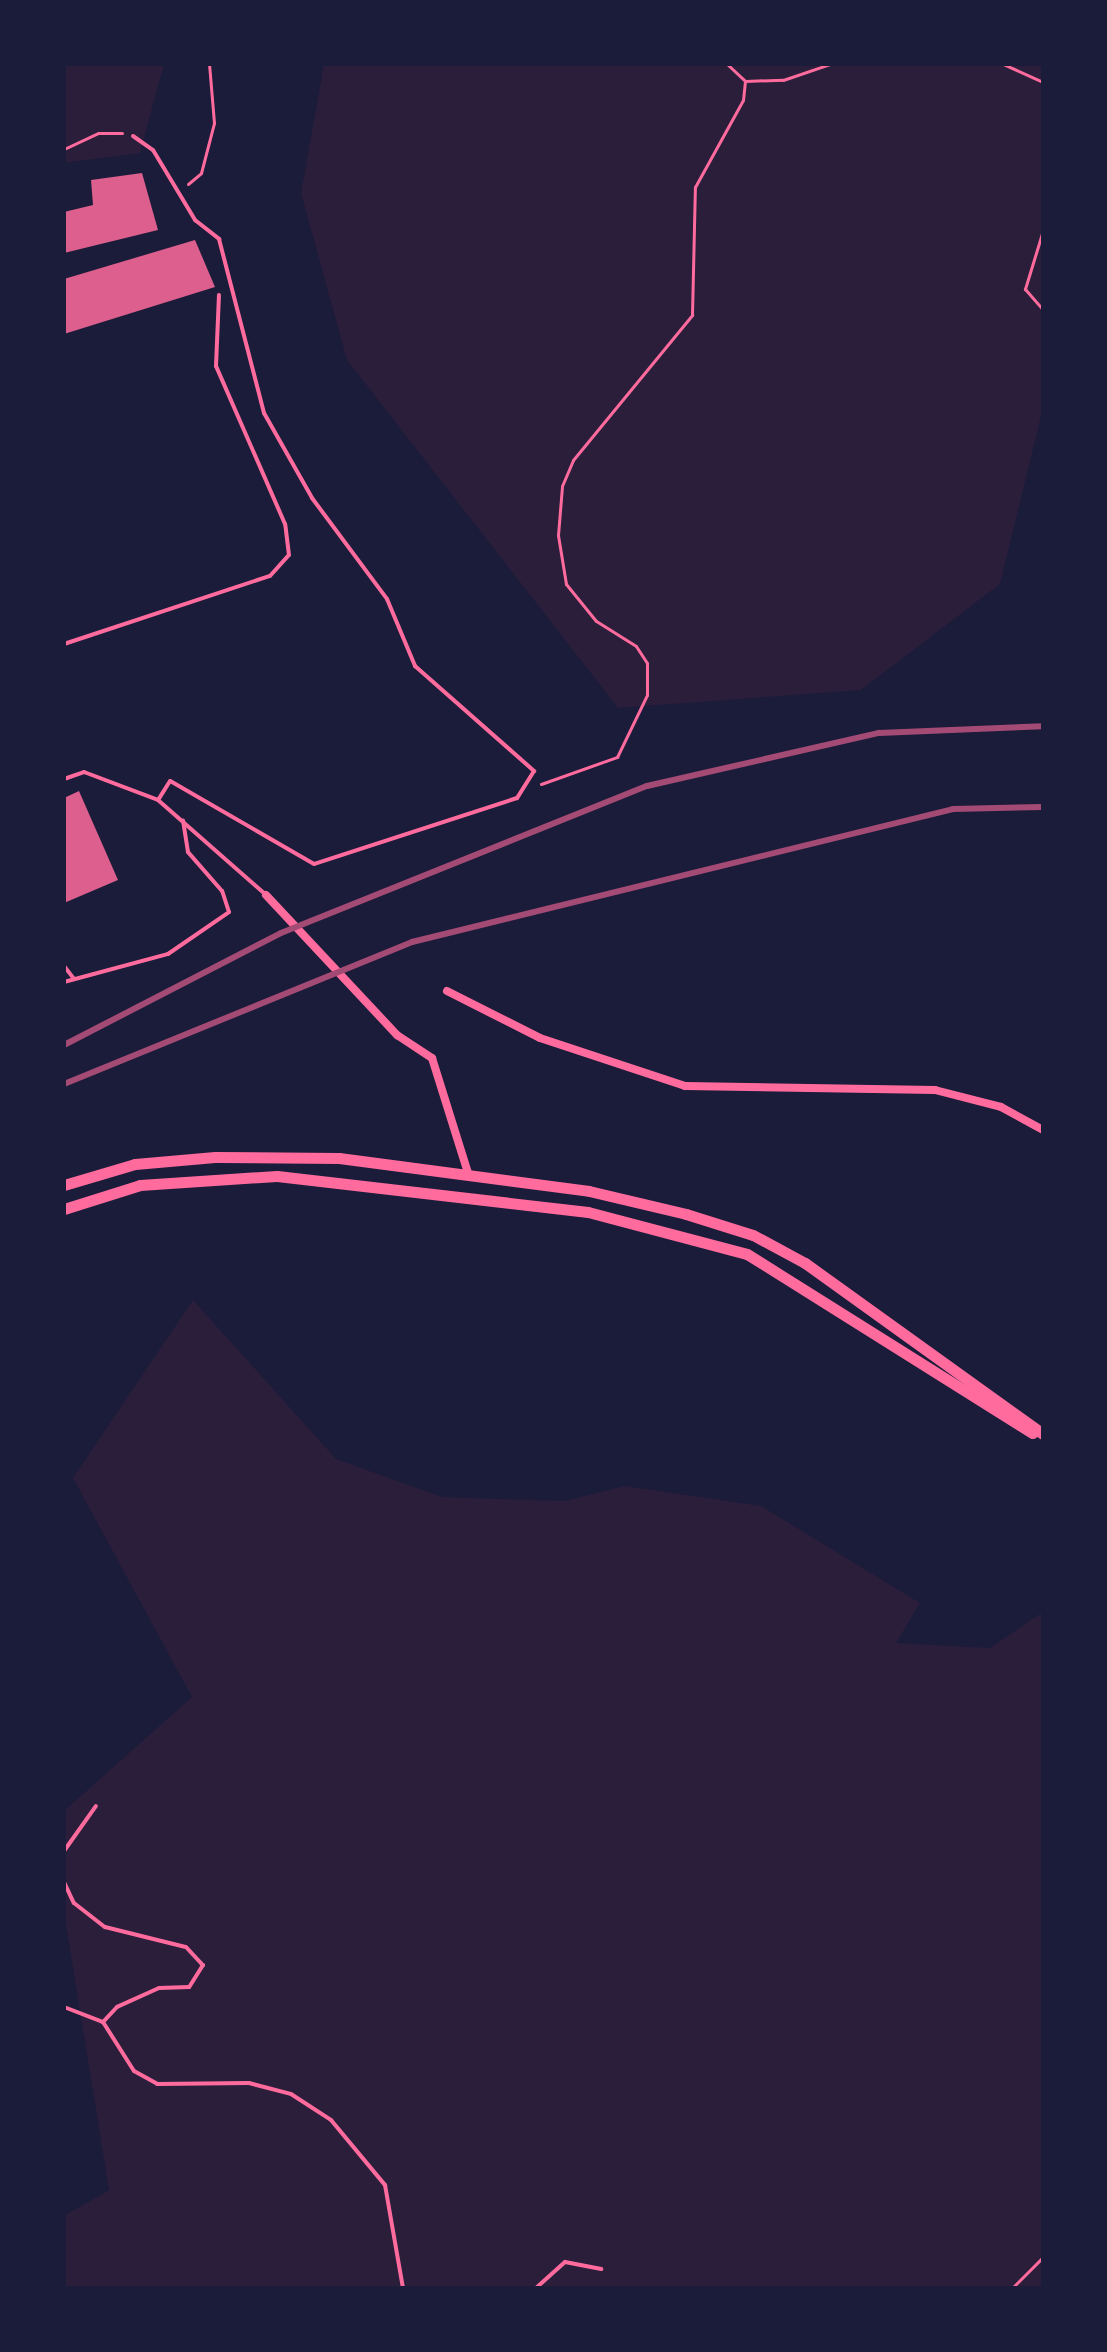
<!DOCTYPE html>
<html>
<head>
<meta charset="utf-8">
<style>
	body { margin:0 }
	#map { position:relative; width:1107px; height:2352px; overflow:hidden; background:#1b1b3a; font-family:"Titillium Web",sans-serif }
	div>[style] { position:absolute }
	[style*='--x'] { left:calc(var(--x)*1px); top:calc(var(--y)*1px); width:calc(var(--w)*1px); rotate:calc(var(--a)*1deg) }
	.green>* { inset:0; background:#2a1e3b }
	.building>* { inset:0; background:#dd5f8e }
	.path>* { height:3px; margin:-1.5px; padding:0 1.5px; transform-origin:1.5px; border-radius:1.5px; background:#ff6b9d }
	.service>* { height:4px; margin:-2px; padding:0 2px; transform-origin:2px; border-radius:2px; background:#ff6b9d }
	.minor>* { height:8px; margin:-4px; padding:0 4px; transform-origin:4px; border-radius:4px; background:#ff6b9d }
	.tertiary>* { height:11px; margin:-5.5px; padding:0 5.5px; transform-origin:5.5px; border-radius:5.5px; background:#ff6b9d }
	.rail>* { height:6px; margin:-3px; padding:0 3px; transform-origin:3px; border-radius:3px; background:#a44b75 }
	span { translate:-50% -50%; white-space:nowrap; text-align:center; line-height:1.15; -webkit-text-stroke:7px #1b1b3a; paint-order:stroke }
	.frame { position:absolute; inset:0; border:66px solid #1b1b3a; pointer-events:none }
</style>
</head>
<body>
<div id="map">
	<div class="green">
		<div style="clip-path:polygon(64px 64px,164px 64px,140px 153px,64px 163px)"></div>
		<div style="clip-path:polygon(324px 64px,1043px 64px,1043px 408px,1000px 584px,861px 690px,618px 708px,347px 360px,301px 193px)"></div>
		<div style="clip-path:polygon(193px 1300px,336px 1459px,442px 1497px,565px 1501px,625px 1486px,761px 1506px,920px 1603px,896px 1643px,990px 1648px,1043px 1612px,1043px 2288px,64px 2288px,64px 2216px,109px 2190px,64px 1912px,64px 1811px,192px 1697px,73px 1478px)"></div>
	</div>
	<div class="building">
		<div style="clip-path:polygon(142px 173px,158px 230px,64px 253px,64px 212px,93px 205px,91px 180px)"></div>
		<div style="clip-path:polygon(195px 240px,215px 287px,64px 334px,64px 279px)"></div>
		<div style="clip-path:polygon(79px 791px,118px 880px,64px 903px,64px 798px)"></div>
	</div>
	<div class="path">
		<div style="--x:727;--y:64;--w:25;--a:43"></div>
		<div style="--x:745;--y:81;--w:38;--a:-2"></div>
		<div style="--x:783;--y:80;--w:50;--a:-18.8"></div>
		<div style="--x:1003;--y:64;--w:44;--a:24.2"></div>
		<div style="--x:64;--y:149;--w:38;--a:-25"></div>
		<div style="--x:99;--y:133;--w:23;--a:0"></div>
		<div style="--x:188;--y:184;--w:17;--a:-40"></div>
		<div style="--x:201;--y:173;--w:52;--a:-75.4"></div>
		<div style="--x:214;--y:123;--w:59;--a:-94.8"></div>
		<div style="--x:1043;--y:230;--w:62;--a:107"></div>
		<div style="--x:1025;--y:289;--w:28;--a:49"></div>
		<div style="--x:541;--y:784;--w:81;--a:-19.6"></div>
		<div style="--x:617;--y:757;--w:69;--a:-64.2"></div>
		<div style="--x:647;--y:695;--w:32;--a:-90"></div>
		<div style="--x:647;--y:663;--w:20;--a:-123"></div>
		<div style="--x:636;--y:646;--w:47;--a:-148"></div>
		<div style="--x:596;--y:621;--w:48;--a:-129"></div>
		<div style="--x:566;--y:584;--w:50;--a:-99.3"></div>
		<div style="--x:558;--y:535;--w:49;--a:-85.3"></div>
		<div style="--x:562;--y:486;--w:28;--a:-67"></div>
		<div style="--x:573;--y:460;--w:188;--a:-50.6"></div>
		<div style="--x:692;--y:315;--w:128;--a:-88.7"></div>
		<div style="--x:695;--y:187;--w:99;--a:-61.1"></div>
		<div style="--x:743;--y:100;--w:19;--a:-84"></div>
		<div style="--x:1012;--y:2288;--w:44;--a:-45"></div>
	</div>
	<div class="service">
		<div style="--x:133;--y:136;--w:24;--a:35"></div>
		<div style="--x:153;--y:150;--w:82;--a:59"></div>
		<div style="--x:195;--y:220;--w:31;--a:38"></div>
		<div style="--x:219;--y:239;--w:180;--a:75.5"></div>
		<div style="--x:264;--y:413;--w:98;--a:60.5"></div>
		<div style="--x:312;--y:498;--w:126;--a:53.4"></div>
		<div style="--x:387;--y:599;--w:73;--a:67.3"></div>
		<div style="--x:415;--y:666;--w:159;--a:41.4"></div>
		<div style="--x:534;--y:771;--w:32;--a:122"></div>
		<div style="--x:517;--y:798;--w:213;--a:162"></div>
		<div style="--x:314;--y:864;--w:166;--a:-150"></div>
		<div style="--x:170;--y:781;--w:22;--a:122"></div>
		<div style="--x:64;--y:644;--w:217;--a:-18.3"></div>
		<div style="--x:270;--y:576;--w:28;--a:-48"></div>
		<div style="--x:289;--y:555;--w:31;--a:-97"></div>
		<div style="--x:285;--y:524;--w:172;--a:-113.6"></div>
		<div style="--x:216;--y:366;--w:71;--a:-87.6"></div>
		<div style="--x:64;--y:779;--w:21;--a:-19"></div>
		<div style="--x:84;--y:772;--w:79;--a:20.7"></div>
		<div style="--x:158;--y:800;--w:144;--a:41.3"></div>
		<div style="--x:64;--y:966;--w:16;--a:52"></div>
		<div style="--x:64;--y:982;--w:108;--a:-15.1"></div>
		<div style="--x:168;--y:954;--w:74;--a:-34.5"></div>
		<div style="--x:229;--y:912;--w:22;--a:-108"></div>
		<div style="--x:222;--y:891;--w:52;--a:-131.1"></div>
		<div style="--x:188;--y:852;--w:32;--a:-99"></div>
		<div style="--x:64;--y:1851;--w:55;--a:-54.6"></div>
		<div style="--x:64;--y:1882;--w:23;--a:65"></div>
		<div style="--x:74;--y:1903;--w:39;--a:38"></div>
		<div style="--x:105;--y:1927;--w:83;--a:13.9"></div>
		<div style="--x:186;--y:1947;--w:25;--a:47"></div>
		<div style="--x:203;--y:1965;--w:26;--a:122"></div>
		<div style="--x:189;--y:1987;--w:30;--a:178"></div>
		<div style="--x:159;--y:1988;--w:46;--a:155.7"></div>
		<div style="--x:117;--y:2007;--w:21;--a:133"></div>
		<div style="--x:103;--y:2022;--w:58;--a:57.7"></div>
		<div style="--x:134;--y:2071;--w:26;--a:29"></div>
		<div style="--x:157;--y:2084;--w:92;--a:-0.6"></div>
		<div style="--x:249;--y:2083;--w:43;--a:14.7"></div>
		<div style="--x:291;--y:2094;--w:48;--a:33"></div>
		<div style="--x:331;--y:2120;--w:85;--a:50.3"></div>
		<div style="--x:385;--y:2185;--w:105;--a:80.1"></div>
		<div style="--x:64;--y:2007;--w:42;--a:21"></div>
		<div style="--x:536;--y:2288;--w:39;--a:-42"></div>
		<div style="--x:565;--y:2262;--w:37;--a:11"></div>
	</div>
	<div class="minor">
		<div style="--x:266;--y:895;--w:192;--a:46.9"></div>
		<div style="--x:397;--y:1035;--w:42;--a:33.3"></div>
		<div style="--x:432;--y:1058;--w:121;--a:72.6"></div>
		<div style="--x:447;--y:991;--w:104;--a:26.8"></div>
		<div style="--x:540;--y:1038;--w:153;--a:18.3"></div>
		<div style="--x:685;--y:1086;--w:250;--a:0.9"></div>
		<div style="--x:935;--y:1090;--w:68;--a:14.4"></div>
		<div style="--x:1001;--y:1107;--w:48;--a:28.7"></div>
	</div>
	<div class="tertiary">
		<div style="--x:64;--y:1185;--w:74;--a:-16.5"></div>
		<div style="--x:135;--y:1164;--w:80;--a:-5"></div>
		<div style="--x:215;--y:1157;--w:124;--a:0.5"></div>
		<div style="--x:339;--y:1158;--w:252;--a:7.5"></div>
		<div style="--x:589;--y:1191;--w:100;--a:13.3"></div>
		<div style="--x:686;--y:1214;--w:70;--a:17.4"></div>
		<div style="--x:753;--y:1235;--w:59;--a:28.3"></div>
		<div style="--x:805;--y:1263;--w:293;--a:35.7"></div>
		<div style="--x:64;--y:1209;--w:80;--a:-17.5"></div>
		<div style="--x:140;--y:1185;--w:137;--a:-3.8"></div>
		<div style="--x:277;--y:1176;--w:313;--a:6.6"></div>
		<div style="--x:588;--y:1212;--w:164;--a:14.8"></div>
		<div style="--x:747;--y:1254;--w:337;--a:32.1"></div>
	</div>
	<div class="rail">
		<div style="--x:64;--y:1045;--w:244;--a:-27.3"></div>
		<div style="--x:281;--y:933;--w:394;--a:-21.9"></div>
		<div style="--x:647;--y:786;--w:238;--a:-12.9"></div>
		<div style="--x:879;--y:733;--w:164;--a:-2.4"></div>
		<div style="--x:64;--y:1084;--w:376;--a:-22.2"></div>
		<div style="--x:412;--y:942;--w:557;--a:-13.81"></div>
		<div style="--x:953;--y:809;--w:90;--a:-1.3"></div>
	</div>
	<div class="frame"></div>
</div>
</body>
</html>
